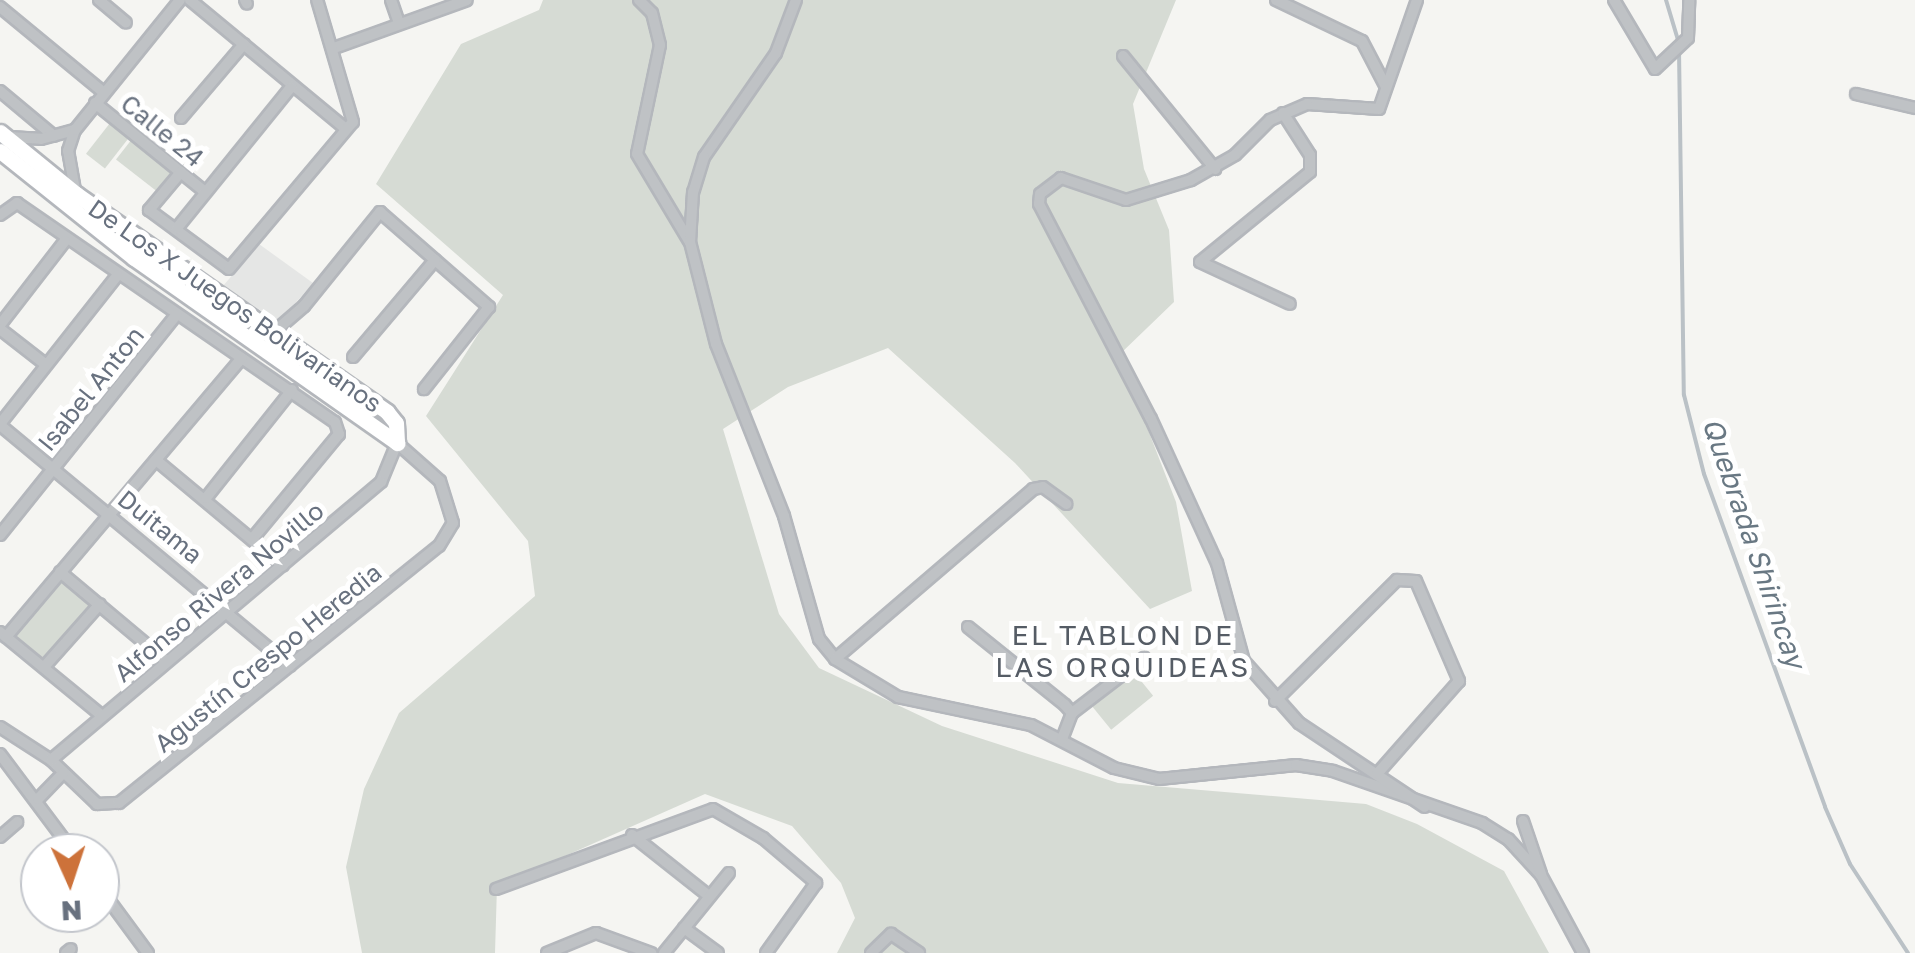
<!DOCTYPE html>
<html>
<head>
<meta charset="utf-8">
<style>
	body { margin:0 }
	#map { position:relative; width:1915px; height:953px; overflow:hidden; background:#f5f5f2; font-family:"Golos Text",sans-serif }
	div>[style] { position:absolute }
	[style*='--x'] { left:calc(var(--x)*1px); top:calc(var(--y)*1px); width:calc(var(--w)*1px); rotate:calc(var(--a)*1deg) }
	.built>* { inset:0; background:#e5e6e5 }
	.green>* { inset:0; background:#d6dbd4; transform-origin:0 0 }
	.stream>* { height:4px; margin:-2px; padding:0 2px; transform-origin:2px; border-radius:2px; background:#bac1c6 }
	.roads { filter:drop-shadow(2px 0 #b4b7bc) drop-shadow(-2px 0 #b4b7bc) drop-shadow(0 2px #b4b7bc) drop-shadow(0 -2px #b4b7bc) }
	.street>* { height:10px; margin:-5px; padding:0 5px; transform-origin:5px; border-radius:5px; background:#bfc2c5 }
	.secondary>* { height:15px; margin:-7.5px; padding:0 7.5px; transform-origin:7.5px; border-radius:7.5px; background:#fff }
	span { translate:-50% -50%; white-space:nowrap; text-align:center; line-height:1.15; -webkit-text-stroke:10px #fff; paint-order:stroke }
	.street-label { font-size:25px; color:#68717f }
	.water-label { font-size:28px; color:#697883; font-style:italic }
	.neighbourhood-label { font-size:28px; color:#555c65; letter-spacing:2.5px }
	.north { position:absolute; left:20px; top:833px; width:100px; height:100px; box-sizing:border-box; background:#fff; border:2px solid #c3c6cc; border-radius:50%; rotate:177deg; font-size:28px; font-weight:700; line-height:40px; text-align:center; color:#68717f }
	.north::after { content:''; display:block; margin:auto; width:35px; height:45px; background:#cd723a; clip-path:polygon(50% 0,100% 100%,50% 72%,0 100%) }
</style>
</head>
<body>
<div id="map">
	<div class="built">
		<div style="clip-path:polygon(259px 244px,313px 283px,279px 322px,223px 286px)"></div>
	</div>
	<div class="green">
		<div style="clip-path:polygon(543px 0,1176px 0,1133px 104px,1144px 169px,1169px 230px,1174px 302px,1119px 355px,1176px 502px,1192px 591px,1150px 609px,1015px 463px,888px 348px,788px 387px,723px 429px,779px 614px,819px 668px,942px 726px,1118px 783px,1366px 804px,1417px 824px,1504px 871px,1549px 953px,837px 953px,855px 918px,841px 883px,792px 826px,705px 794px,497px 886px,495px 953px,362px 953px,346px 867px,364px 789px,399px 713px,535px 596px,528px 541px,426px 416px,503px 295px,376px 184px,461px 44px,539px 10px)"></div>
		<div style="left:110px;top:123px;width:24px;height:39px;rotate:38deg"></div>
		<div style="left:132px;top:139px;width:53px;height:26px;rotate:38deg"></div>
		<div style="left:59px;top:576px;width:44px;height:74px;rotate:39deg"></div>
		<div style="left:1133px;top:671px;width:32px;height:54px;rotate:51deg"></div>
	</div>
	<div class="stream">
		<div style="--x:1666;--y:0;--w:42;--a:73.3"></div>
		<div style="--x:1679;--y:50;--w:345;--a:89.2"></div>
		<div style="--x:1684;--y:395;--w:81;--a:75.8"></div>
		<div style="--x:1704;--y:474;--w:354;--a:70"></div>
		<div style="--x:1825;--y:807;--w:62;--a:66.3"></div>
		<div style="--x:1850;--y:864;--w:106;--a:56.9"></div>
	</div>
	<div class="roads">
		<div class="street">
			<div style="--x:99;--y:0;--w:35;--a:40"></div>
			<div style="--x:190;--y:0;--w:201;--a:39.6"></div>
			<div style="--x:245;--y:0;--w:4;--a:63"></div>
			<div style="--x:391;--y:0;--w:24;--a:71"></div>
			<div style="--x:639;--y:0;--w:18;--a:45"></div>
			<div style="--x:652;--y:13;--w:33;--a:76"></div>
			<div style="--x:660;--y:45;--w:111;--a:101.9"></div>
			<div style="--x:637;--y:154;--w:101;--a:59.1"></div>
			<div style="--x:796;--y:0;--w:57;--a:110.7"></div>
			<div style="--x:776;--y:53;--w:126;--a:124.7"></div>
			<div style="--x:704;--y:157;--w:37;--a:107"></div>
			<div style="--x:693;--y:192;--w:50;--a:93.4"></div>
			<div style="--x:690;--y:242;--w:105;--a:75.7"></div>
			<div style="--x:716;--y:344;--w:185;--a:68.4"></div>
			<div style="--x:784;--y:516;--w:128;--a:74.1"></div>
			<div style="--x:819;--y:639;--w:26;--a:51"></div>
			<div style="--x:835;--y:659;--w:74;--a:31.1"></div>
			<div style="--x:898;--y:697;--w:136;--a:11.9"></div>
			<div style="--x:1031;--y:725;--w:93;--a:27.4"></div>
			<div style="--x:1114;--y:768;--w:46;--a:13.7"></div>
			<div style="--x:1159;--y:779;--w:138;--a:-5.8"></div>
			<div style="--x:1296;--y:765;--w:37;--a:9"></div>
			<div style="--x:1333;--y:771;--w:158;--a:19.2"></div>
			<div style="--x:1482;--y:823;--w:31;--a:32"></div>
			<div style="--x:1508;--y:839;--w:49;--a:47.5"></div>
			<div style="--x:1541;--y:875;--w:89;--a:61.7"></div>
			<div style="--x:1276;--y:0;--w:95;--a:25.5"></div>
			<div style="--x:1362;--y:41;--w:52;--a:62.4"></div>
			<div style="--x:1417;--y:0;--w:115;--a:109.2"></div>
			<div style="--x:1379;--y:109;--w:72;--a:-176"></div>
			<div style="--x:1307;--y:104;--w:40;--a:156.6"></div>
			<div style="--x:1270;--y:120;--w:49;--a:135"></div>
			<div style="--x:1235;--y:155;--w:51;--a:150.4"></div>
			<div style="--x:1191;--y:180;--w:68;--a:162.9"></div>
			<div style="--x:1126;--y:200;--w:69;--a:-161.3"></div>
			<div style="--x:1061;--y:178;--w:26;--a:143"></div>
			<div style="--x:1040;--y:194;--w:10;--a:96"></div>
			<div style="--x:1039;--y:204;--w:242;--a:62.5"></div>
			<div style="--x:1151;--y:419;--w:158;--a:65.4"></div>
			<div style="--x:1217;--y:563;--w:102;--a:74.6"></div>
			<div style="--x:1244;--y:661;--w:83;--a:48.4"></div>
			<div style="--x:1299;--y:723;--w:151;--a:33.7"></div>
			<div style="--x:1614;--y:0;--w:80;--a:59.3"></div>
			<div style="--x:1655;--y:69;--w:45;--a:-43.2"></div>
			<div style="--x:1688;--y:38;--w:38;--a:-88"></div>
			<div style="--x:0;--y:7;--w:134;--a:39.5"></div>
			<div style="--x:334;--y:48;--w:141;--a:-19.8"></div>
			<div style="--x:1123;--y:56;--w:146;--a:50.8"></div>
			<div style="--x:0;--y:91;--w:70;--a:39.8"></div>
			<div style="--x:1856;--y:94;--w:61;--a:13.3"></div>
			<div style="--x:95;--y:103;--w:139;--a:38.9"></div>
			<div style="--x:1283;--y:113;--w:50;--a:57.3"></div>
			<div style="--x:1310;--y:155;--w:17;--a:90"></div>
			<div style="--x:1310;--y:172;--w:142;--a:140.7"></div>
			<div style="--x:1200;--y:262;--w:99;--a:25"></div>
			<div style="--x:181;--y:118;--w:97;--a:-49.6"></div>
			<div style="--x:8;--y:137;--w:33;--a:3"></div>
			<div style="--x:41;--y:139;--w:35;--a:-15"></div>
			<div style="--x:181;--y:172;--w:50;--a:130.1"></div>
			<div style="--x:149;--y:210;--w:99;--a:36.4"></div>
			<div style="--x:229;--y:269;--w:192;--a:-49.9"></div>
			<div style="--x:353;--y:122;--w:127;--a:-106.4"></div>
			<div style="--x:75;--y:190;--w:40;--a:-100"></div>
			<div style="--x:68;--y:151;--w:22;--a:-72"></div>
			<div style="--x:75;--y:130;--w:167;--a:-51.1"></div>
			<div style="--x:0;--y:215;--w:21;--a:-35"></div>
			<div style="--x:17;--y:203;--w:386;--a:34.6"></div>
			<div style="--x:335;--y:422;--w:13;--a:72"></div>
			<div style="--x:339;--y:434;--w:135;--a:129.6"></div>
			<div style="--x:177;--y:228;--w:181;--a:-51"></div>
			<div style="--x:0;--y:325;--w:106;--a:-52.3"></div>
			<div style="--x:0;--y:329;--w:57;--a:37.9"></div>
			<div style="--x:260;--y:344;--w:58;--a:-40.8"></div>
			<div style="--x:304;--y:306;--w:121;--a:-51"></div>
			<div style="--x:380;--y:212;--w:145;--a:41.1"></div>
			<div style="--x:489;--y:307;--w:105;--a:128.4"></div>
			<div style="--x:353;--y:357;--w:127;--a:-49.8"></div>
			<div style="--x:0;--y:424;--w:189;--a:-51.7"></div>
			<div style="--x:0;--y:425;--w:377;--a:39.7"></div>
			<div style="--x:156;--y:460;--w:165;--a:39.8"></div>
			<div style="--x:206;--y:498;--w:138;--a:-51.5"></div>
			<div style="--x:0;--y:535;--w:282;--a:-51.3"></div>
			<div style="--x:60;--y:572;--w:138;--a:40"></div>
			<div style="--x:968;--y:627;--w:124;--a:38.8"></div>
			<div style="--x:1065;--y:705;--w:11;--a:49"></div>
			<div style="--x:1072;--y:713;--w:28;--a:111"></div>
			<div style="--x:0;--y:632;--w:131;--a:39.4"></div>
			<div style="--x:6;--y:637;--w:365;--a:-49.8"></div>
			<div style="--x:835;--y:659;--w:261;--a:-40.6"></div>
			<div style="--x:1033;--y:489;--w:10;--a:-11"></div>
			<div style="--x:1043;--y:487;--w:29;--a:36"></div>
			<div style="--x:44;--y:667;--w:84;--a:-48.4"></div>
			<div style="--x:1275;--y:701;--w:172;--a:-44.8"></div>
			<div style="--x:1397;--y:580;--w:19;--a:3"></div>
			<div style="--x:1416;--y:581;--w:109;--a:66.7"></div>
			<div style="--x:1459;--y:681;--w:123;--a:131.4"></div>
			<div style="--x:1072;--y:713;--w:91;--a:-37.4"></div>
			<div style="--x:0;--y:727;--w:61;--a:32.9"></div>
			<div style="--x:51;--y:760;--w:64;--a:43.7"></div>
			<div style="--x:97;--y:804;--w:22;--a:-3"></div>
			<div style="--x:119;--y:803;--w:410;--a:-38.8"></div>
			<div style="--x:439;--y:546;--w:27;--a:-59"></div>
			<div style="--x:453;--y:523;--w:44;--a:-107.2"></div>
			<div style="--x:440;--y:481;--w:57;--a:-138.5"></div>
			<div style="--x:397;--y:443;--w:42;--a:112.3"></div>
			<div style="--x:381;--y:482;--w:431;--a:139.9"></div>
			<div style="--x:0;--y:754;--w:124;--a:53.2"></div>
			<div style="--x:38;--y:799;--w:36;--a:-46"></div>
			<div style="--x:1523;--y:821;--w:56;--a:71.2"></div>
			<div style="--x:632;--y:835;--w:98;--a:38.4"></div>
			<div style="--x:0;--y:837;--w:23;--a:-41"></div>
			<div style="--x:100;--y:888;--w:81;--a:53.6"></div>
			<div style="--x:496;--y:889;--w:231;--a:-20.2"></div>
			<div style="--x:713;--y:809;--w:58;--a:30.1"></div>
			<div style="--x:763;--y:838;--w:70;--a:40.3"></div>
			<div style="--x:816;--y:883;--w:86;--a:125.5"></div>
			<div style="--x:684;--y:928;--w:42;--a:36.3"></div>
			<div style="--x:66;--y:953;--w:6;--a:-39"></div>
			<div style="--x:547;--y:953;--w:53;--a:-22.2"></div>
			<div style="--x:596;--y:933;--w:59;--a:20"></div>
			<div style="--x:664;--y:953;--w:103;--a:-50.9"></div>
			<div style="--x:871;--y:953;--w:28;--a:-44"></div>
			<div style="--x:891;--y:934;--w:34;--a:34"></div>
		</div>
		<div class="secondary">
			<div style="--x:0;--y:132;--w:98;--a:39.2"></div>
			<div style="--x:76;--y:194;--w:380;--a:35"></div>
			<div style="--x:387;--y:412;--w:14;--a:51"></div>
			<div style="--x:396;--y:423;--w:20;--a:87"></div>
			<div style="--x:0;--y:151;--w:171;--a:38.6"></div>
			<div style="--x:134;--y:258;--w:322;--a:35.1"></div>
		</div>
	</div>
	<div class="street-label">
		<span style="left:162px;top:131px;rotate:39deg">Calle 24</span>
		<span style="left:235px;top:306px;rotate:35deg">De Los X Juegos Bolivarianos</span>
		<span style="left:91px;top:389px;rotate:-51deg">Isabel Anton</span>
		<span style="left:160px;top:527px;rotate:39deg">Duitama</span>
		<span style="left:219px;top:592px;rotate:-40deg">Alfonso Rivera Novillo</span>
		<span style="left:268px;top:658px;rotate:-39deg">Agustín Crespo Heredia</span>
	</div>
	<div class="water-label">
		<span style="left:1754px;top:543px;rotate:71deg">Quebrada Shirincay</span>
	</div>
	<div class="neighbourhood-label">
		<span style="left:1123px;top:651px">EL TABLON DE<br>LAS ORQUIDEAS</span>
	</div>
	<div class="north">N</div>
</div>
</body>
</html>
